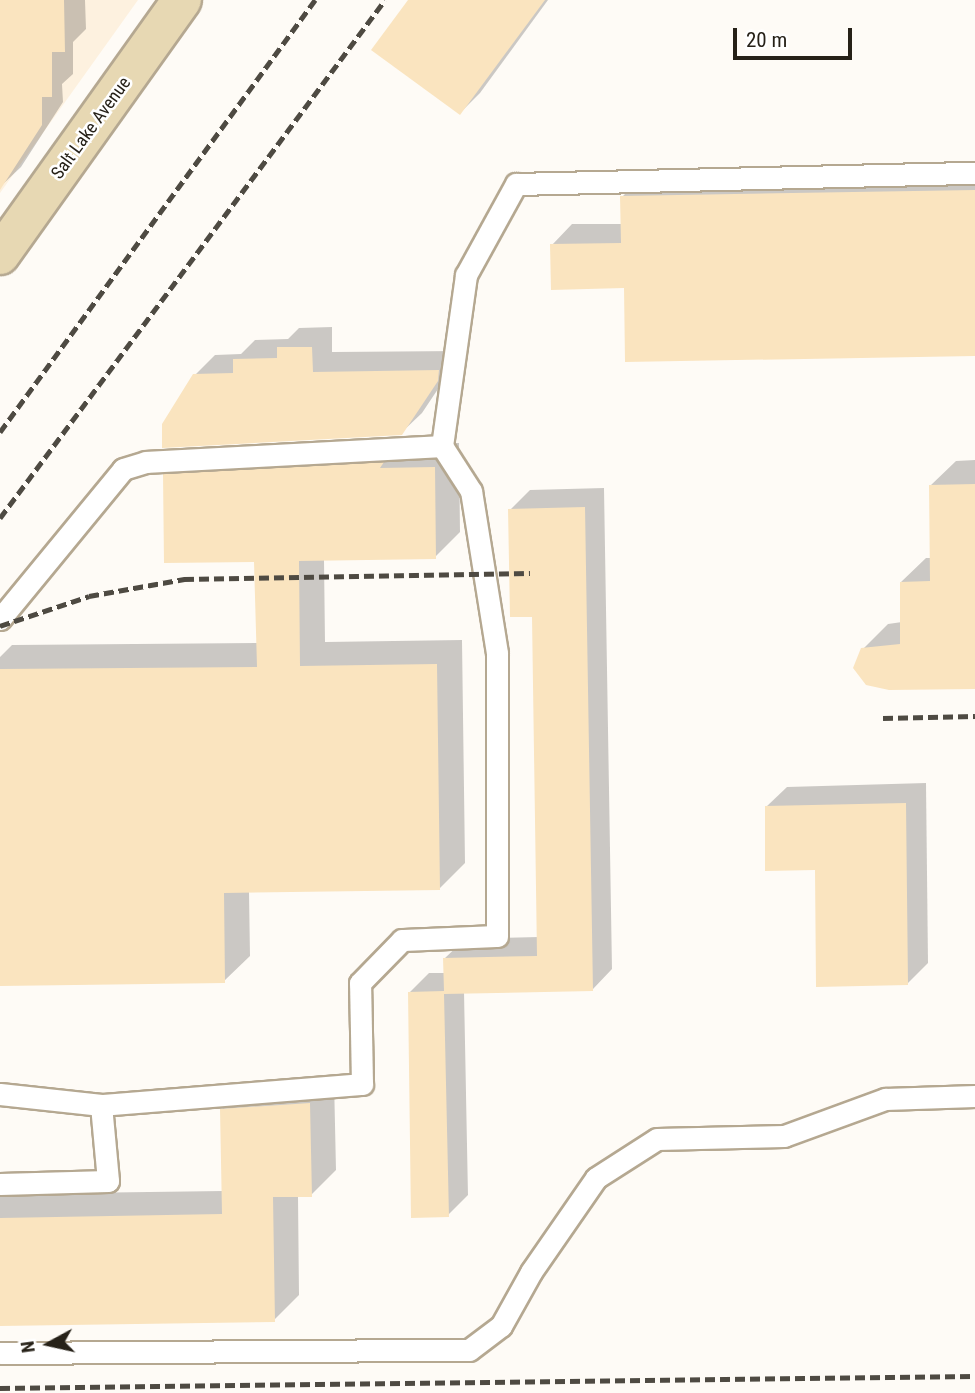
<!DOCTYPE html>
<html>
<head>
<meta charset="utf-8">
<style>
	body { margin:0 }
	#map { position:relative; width:975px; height:1393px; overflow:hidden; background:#fefbf6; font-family:"Roboto Condensed",sans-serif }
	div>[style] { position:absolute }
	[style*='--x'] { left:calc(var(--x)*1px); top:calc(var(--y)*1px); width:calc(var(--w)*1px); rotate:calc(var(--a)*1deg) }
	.built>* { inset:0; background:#fdf1df }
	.shadow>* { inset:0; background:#0003 }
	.building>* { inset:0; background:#fae4bf }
	.roads { filter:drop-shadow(2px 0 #b5a891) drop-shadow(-2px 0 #b5a891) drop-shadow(0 2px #b5a891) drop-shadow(0 -2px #b5a891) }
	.lane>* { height:21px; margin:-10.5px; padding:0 10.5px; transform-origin:10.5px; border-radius:10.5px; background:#fff }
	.secondary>* { height:38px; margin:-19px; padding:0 19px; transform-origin:19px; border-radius:19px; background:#e7d8b3 }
	.rail>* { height:5px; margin-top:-2.5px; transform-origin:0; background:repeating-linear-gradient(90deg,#4e4a42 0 10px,transparent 0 15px) }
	span { translate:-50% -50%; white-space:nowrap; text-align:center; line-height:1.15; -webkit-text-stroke:5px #fff; paint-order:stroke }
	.street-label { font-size:18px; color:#262118 }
	.north { position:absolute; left:14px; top:1309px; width:70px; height:70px; -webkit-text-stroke:5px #fff; paint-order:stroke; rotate:262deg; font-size:19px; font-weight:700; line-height:28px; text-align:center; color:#262118 }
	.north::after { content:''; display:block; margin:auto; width:24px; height:32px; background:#262118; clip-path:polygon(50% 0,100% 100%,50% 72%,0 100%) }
	.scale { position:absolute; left:733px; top:28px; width:119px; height:32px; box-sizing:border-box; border:4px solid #262118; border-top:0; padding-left:9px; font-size:21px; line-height:24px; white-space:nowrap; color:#262118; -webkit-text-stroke:5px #fff; paint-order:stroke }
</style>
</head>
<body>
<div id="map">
	<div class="built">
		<div style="clip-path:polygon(0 0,138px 0,0 193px)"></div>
	</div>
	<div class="shadow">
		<div style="clip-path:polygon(0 0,85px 0,86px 29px,73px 42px,73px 74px,62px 84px,63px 102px,21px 167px,1px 186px)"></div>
		<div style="clip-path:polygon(410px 0,548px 0,480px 93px,460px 113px)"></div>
		<div style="clip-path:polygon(975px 171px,975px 354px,626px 287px,552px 245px,572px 224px,623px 224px,622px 197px,643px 176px)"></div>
		<div style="clip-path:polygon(332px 327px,332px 352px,459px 351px,458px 359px,422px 413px,401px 433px,194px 376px,215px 355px,241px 354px,255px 340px,288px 339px,299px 328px)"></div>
		<div style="clip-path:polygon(459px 443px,460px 532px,435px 557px,324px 559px,325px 642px,462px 640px,465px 863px,440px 888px,249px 891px,250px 956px,224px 981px,0 984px,0 657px,12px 645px,258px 643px,256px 560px,164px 475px,190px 450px)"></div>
		<div style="clip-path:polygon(975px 460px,975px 687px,863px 649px,888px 624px,902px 622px,901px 582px,926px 558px,932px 558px,931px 485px,956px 461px)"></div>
		<div style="clip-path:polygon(604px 488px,612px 969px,593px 989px,464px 991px,468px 1195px,448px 1215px,409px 993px,429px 973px,445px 973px,445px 958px,465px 939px,539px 937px,534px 615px,510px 510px,530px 490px)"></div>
		<div style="clip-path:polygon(926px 783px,928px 963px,907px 984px,766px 807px,787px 787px)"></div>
		<div style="clip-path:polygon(334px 1079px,336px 1170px,311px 1195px,298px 1195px,299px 1295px,274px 1320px,0 1324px,0 1194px,223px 1191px,222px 1109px,247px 1084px)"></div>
	</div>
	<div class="building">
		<div style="clip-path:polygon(0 0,64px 0,65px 52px,52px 52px,52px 97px,42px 97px,42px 125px,0 190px)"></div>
		<div style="clip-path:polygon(408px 0,545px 0,460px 115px,371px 50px)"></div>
		<div style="clip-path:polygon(975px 190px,975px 356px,625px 362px,624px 288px,551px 290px,550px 244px,621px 243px,620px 196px)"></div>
		<div style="clip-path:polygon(277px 347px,312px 347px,313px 372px,439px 370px,438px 381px,402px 435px,162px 448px,162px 424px,193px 374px,233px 373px,233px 359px,277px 358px)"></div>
		<div style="clip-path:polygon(384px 462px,380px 468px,435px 467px,436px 559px,299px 561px,300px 666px,437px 664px,440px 890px,224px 893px,225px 983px,0 986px,0 669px,257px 667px,254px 562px,164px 563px,163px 474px)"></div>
		<div style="clip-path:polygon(975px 484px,975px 689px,889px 690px,866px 685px,853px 668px,861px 648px,900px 644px,900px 582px,930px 581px,929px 485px)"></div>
		<div style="clip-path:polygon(585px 507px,593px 991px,444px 994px,449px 1217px,411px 1218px,408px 992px,444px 991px,443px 958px,537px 956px,532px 617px,510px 617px,508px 509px)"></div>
		<div style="clip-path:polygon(906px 803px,908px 985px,816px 987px,815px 870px,765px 871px,765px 806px)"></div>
		<div style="clip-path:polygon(310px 1103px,312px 1197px,273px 1197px,275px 1322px,0 1326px,0 1218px,222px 1214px,220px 1109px)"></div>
	</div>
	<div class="roads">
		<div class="lane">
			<div style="--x:0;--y:619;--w:194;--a:-50.6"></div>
			<div style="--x:123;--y:469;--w:24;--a:-17"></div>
			<div style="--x:146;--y:462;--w:296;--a:-3.1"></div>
			<div style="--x:442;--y:446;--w:173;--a:-82"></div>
			<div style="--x:466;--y:275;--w:104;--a:-61.2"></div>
			<div style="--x:516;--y:184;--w:459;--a:-1.4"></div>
			<div style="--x:0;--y:1094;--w:102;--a:6.2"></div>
			<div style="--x:101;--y:1105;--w:76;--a:84.7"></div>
			<div style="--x:108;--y:1181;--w:108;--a:178.4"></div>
			<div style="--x:101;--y:1105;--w:262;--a:-4.6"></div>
			<div style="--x:362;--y:1084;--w:101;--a:-91.1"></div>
			<div style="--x:360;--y:983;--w:60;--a:-45.7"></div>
			<div style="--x:402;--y:940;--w:95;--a:-2.4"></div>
			<div style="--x:497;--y:936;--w:283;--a:-90"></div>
			<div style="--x:497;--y:653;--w:164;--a:-99.1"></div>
			<div style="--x:471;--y:491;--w:54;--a:-122.8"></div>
			<div style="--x:0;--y:1353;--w:469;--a:-0.4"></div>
			<div style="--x:469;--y:1350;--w:40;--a:-37"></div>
			<div style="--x:501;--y:1326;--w:62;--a:-60.9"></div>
			<div style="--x:531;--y:1272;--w:114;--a:-55.3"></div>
			<div style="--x:596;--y:1178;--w:72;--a:-32.6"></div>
			<div style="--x:657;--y:1139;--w:127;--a:-1.4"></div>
			<div style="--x:784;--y:1136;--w:108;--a:-20.1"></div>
			<div style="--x:885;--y:1099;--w:90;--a:-1.9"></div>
		</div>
		<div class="secondary">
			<div style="--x:0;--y:255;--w:313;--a:-54.5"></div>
		</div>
	</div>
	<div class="rail">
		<div style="--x:0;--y:432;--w:535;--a:-53.9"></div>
		<div style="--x:0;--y:518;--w:645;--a:-53.38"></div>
		<div style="--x:0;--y:626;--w:94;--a:-18.6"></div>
		<div style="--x:89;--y:596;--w:97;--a:-10.1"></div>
		<div style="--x:184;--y:579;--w:346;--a:-1"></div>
		<div style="--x:883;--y:718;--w:92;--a:-1.2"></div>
		<div style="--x:0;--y:1388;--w:975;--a:-0.71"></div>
	</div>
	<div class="street-label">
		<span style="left:91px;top:128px;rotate:-54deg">Salt Lake Avenue</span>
	</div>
	<div class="north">N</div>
	<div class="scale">20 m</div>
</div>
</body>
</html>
